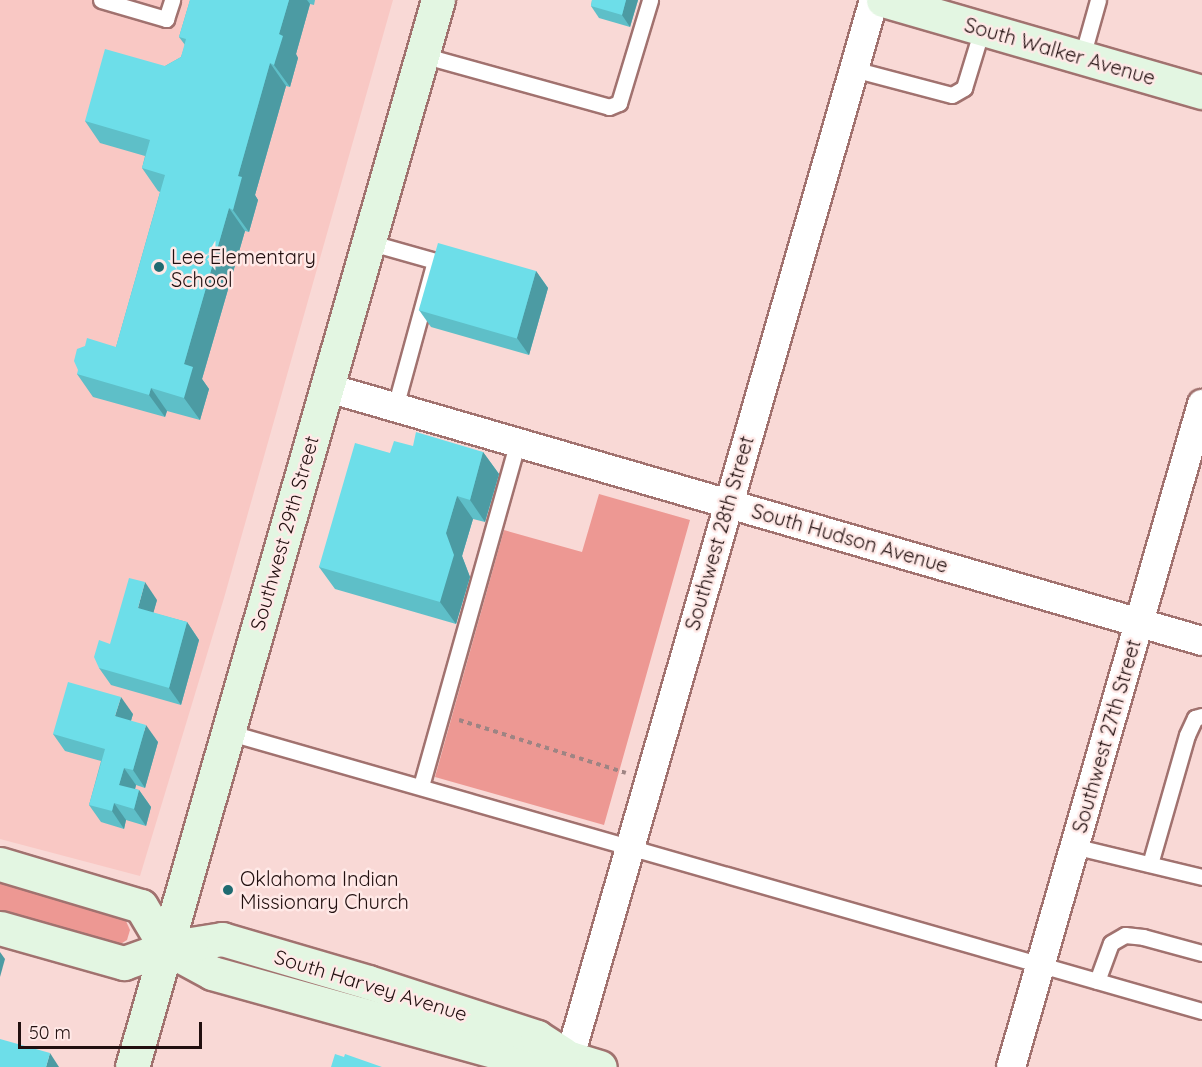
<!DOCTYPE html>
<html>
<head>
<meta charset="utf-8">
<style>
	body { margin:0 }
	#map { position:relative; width:1202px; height:1067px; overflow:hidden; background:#f9d9d6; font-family:Quicksand,sans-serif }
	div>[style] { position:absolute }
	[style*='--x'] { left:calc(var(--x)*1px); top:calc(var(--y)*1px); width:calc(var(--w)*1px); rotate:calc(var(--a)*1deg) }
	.built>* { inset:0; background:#f9c8c4 }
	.green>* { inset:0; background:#ed9893 }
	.path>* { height:4px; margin-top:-2px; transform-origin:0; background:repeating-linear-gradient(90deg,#9e8483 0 4.5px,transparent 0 9px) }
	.roads { filter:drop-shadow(2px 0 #a1726f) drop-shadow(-2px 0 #a1726f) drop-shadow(0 2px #a1726f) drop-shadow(0 -2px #a1726f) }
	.lane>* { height:15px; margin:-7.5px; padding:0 7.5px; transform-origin:7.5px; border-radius:7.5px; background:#fff }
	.street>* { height:28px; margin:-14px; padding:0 14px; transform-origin:14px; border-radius:14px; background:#fff }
	.secondary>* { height:33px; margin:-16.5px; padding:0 16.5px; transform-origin:16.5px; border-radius:16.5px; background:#e3f6e2 }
	.wall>* { inset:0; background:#5ebfc8 }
	.shaded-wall>* { inset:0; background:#4c9ba3 }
	.building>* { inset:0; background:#6ddee9; transform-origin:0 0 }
	.dots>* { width:16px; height:16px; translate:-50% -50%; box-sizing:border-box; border:3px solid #ffe9e7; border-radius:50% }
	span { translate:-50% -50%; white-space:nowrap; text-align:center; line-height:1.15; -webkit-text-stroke:5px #ffe9e7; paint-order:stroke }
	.street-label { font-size:20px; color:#210f0f }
	.poi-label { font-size:20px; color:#210f0f }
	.left { translate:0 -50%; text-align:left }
	.scale { position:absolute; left:18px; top:1022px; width:184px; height:27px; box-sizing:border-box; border:3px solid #210f0f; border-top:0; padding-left:8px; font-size:18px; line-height:21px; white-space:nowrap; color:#210f0f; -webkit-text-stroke:4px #ffe9e7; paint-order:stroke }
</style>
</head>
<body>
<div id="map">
	<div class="built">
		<div style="clip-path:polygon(0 0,393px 0,224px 598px,140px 876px,0 839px)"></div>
	</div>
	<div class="green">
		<div style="clip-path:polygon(599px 494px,690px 520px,604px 825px,435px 777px,504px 530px,582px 552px)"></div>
		<div style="clip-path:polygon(0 882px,120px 917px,126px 921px,130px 930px,127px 940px,119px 945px,0 915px)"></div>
	</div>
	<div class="path">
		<div style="--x:459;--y:720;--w:175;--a:17.6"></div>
	</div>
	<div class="roads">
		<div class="lane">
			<div style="--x:101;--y:0;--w:68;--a:16.3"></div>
			<div style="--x:166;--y:19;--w:20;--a:-72"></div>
			<div style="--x:422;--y:55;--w:194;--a:15.5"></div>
			<div style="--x:609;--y:107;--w:11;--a:-22"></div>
			<div style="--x:619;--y:103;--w:108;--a:-73.2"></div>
			<div style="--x:1082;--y:57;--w:59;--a:-74.3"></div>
			<div style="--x:853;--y:69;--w:102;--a:14.7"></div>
			<div style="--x:952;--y:95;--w:14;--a:-30"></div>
			<div style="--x:964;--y:88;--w:62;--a:-73"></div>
			<div style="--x:368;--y:242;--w:70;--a:15.8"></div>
			<div style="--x:435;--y:261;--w:151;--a:105.3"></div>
			<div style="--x:227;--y:732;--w:1014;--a:15.97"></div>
			<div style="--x:421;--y:786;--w:355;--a:-74.3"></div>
			<div style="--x:1073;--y:846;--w:133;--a:13.5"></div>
			<div style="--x:1150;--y:864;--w:134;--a:-74"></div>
			<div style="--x:1187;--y:735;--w:19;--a:-65"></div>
			<div style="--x:1195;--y:718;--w:7;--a:-16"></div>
			<div style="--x:1097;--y:981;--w:40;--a:-69.8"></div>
			<div style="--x:1111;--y:943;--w:16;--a:-30"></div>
			<div style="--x:1125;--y:935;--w:18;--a:6"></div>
			<div style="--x:1143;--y:937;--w:61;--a:15.2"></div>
		</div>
		<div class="street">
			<div style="--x:325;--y:387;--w:913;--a:16.15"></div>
			<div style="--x:567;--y:1067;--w:1110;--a:-73.95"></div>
			<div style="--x:1011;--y:1067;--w:690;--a:-73.93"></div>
		</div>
		<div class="secondary">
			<div style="--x:883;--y:0;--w:332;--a:16.1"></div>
			<div style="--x:0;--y:864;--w:147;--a:16.6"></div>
			<div style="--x:141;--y:906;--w:49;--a:59.2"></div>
			<div style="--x:166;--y:948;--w:52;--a:28.5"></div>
			<div style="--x:212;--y:973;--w:311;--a:15.5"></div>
			<div style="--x:512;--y:1056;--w:58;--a:2"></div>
			<div style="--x:570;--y:1058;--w:31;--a:17"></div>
			<div style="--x:0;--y:928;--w:129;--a:15.8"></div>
			<div style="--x:124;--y:963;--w:45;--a:-19.7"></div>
			<div style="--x:166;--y:948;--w:57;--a:-9.1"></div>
			<div style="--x:222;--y:939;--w:152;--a:16.4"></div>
			<div style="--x:368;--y:982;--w:178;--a:18"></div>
			<div style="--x:537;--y:1037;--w:31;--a:33"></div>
			<div style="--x:132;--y:1067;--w:1110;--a:-74"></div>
		</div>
	</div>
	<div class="wall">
		<div style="clip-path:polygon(190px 0,315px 0,314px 5px,310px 4px,296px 54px,298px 58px,290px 87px,286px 86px,255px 195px,258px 200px,249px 232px,245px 231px,202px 379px,209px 389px,200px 420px,167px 411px,165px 417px,93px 397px,77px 374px,116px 347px,160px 192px,158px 191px,142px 168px,145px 156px,100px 143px,85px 121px,165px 66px,181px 57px,185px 45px,179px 37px)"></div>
		<div style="clip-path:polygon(592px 0,638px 0,630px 27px,599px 18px,591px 6px)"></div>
		<div style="clip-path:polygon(536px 271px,548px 288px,529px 355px,431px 327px,419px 310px)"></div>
		<div style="clip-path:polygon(413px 446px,483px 452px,499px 474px,485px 522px,473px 519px,462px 556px,470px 577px,456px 624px,335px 589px,319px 567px,390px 453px)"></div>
		<div style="clip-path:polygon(157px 600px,153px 613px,187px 622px,199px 640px,181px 705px,111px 685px,99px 668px)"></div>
		<div style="clip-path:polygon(133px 714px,131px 721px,158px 742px,145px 788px,136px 785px,135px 789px,139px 790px,151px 807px,146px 826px,126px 820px,124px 829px,101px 822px,89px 805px,101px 761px,65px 751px,53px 734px)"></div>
	</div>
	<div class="shaded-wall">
		<div style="clip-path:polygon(289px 0,307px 0,310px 4px,296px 54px,298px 58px,290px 87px,274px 65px,279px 34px)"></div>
		<div style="clip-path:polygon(626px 0,638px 0,630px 27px,622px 15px)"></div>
		<div style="clip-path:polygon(270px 63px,286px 86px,255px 195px,258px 200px,249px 232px,233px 210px,238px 176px)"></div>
		<div style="clip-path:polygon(229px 208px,245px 231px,202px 379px,209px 389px,200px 420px,184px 398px,184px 364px)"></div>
		<div style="clip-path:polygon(536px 271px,548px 288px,529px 355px,517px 338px)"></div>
		<div style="clip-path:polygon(151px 388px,167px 411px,165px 417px,149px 395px)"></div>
		<div style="clip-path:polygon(483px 452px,499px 474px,485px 522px,470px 500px)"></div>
		<div style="clip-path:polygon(457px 496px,473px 519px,462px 556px,470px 577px,456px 624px,440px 602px,446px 533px)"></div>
		<div style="clip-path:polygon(145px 582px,157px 600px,150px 625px,138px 608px)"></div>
		<div style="clip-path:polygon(187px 622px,199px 640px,181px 705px,169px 688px)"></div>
		<div style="clip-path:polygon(121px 697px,133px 714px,127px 733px,115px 716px)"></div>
		<div style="clip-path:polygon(146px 725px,158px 742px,145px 788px,133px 770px)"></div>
		<div style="clip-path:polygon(124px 768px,136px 785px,132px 802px,119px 785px)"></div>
		<div style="clip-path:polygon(139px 790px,151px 807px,146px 826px,134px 809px)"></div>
		<div style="clip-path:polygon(114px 803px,126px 820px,124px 829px,112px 811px)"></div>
		<div style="clip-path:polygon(0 952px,5px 959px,0 977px)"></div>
		<div style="clip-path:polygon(50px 1053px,59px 1067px,46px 1067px)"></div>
	</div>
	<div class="building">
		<div style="clip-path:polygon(190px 0,289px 0,279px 34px,283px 36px,274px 65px,270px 63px,238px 176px,242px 177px,233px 210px,229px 208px,184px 364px,193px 367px,184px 398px,151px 388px,149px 395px,77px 374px,78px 370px,74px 361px,77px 349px,85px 346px,87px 338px,116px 347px,165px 175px,142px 168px,150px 140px,85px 121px,105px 49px,165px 66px,181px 57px,186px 39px,179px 37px)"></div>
		<div style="clip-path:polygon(592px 0,626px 0,622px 15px,591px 6px)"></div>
		<div style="left:438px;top:243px;width:102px;height:70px;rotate:16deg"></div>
		<div style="clip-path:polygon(416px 432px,483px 452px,470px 500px,457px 496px,446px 533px,454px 555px,440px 602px,319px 567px,355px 443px,390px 453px,394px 441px,413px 446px)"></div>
		<div style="clip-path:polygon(129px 578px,145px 582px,138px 608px,187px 622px,169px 688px,99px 668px,94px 657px,99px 640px,110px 644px)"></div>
		<div style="clip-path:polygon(68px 682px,121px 697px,115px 716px,146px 725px,133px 770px,124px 768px,119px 785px,139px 790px,134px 809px,114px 803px,112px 811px,89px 805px,105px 749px,53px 734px)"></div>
		<div style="clip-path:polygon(0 1039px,50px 1053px,46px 1067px,0 1067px)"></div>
		<div style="clip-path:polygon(335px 1054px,344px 1057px,345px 1054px,382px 1067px,331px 1067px)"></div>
	</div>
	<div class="dots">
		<div style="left:159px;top:267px;background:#1f6b71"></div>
		<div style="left:228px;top:890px;background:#1f6b71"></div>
	</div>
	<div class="street-label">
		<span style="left:1060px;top:51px;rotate:16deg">South Walker Avenue</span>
		<span style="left:284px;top:533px;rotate:-74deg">Southwest 29th Street</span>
		<span style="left:719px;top:533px;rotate:-74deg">Southwest 28th Street</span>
		<span style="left:850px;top:538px;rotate:16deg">South Hudson Avenue</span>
		<span style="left:1106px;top:736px;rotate:-74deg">Southwest 27th Street</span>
		<span style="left:371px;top:985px;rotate:17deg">South Harvey Avenue</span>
	</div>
	<div class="poi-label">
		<span class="left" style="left:171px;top:268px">Lee Elementary<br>School</span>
		<span class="left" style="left:240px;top:890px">Oklahoma Indian<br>Missionary Church</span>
	</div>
	<div class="scale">50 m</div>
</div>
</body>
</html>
